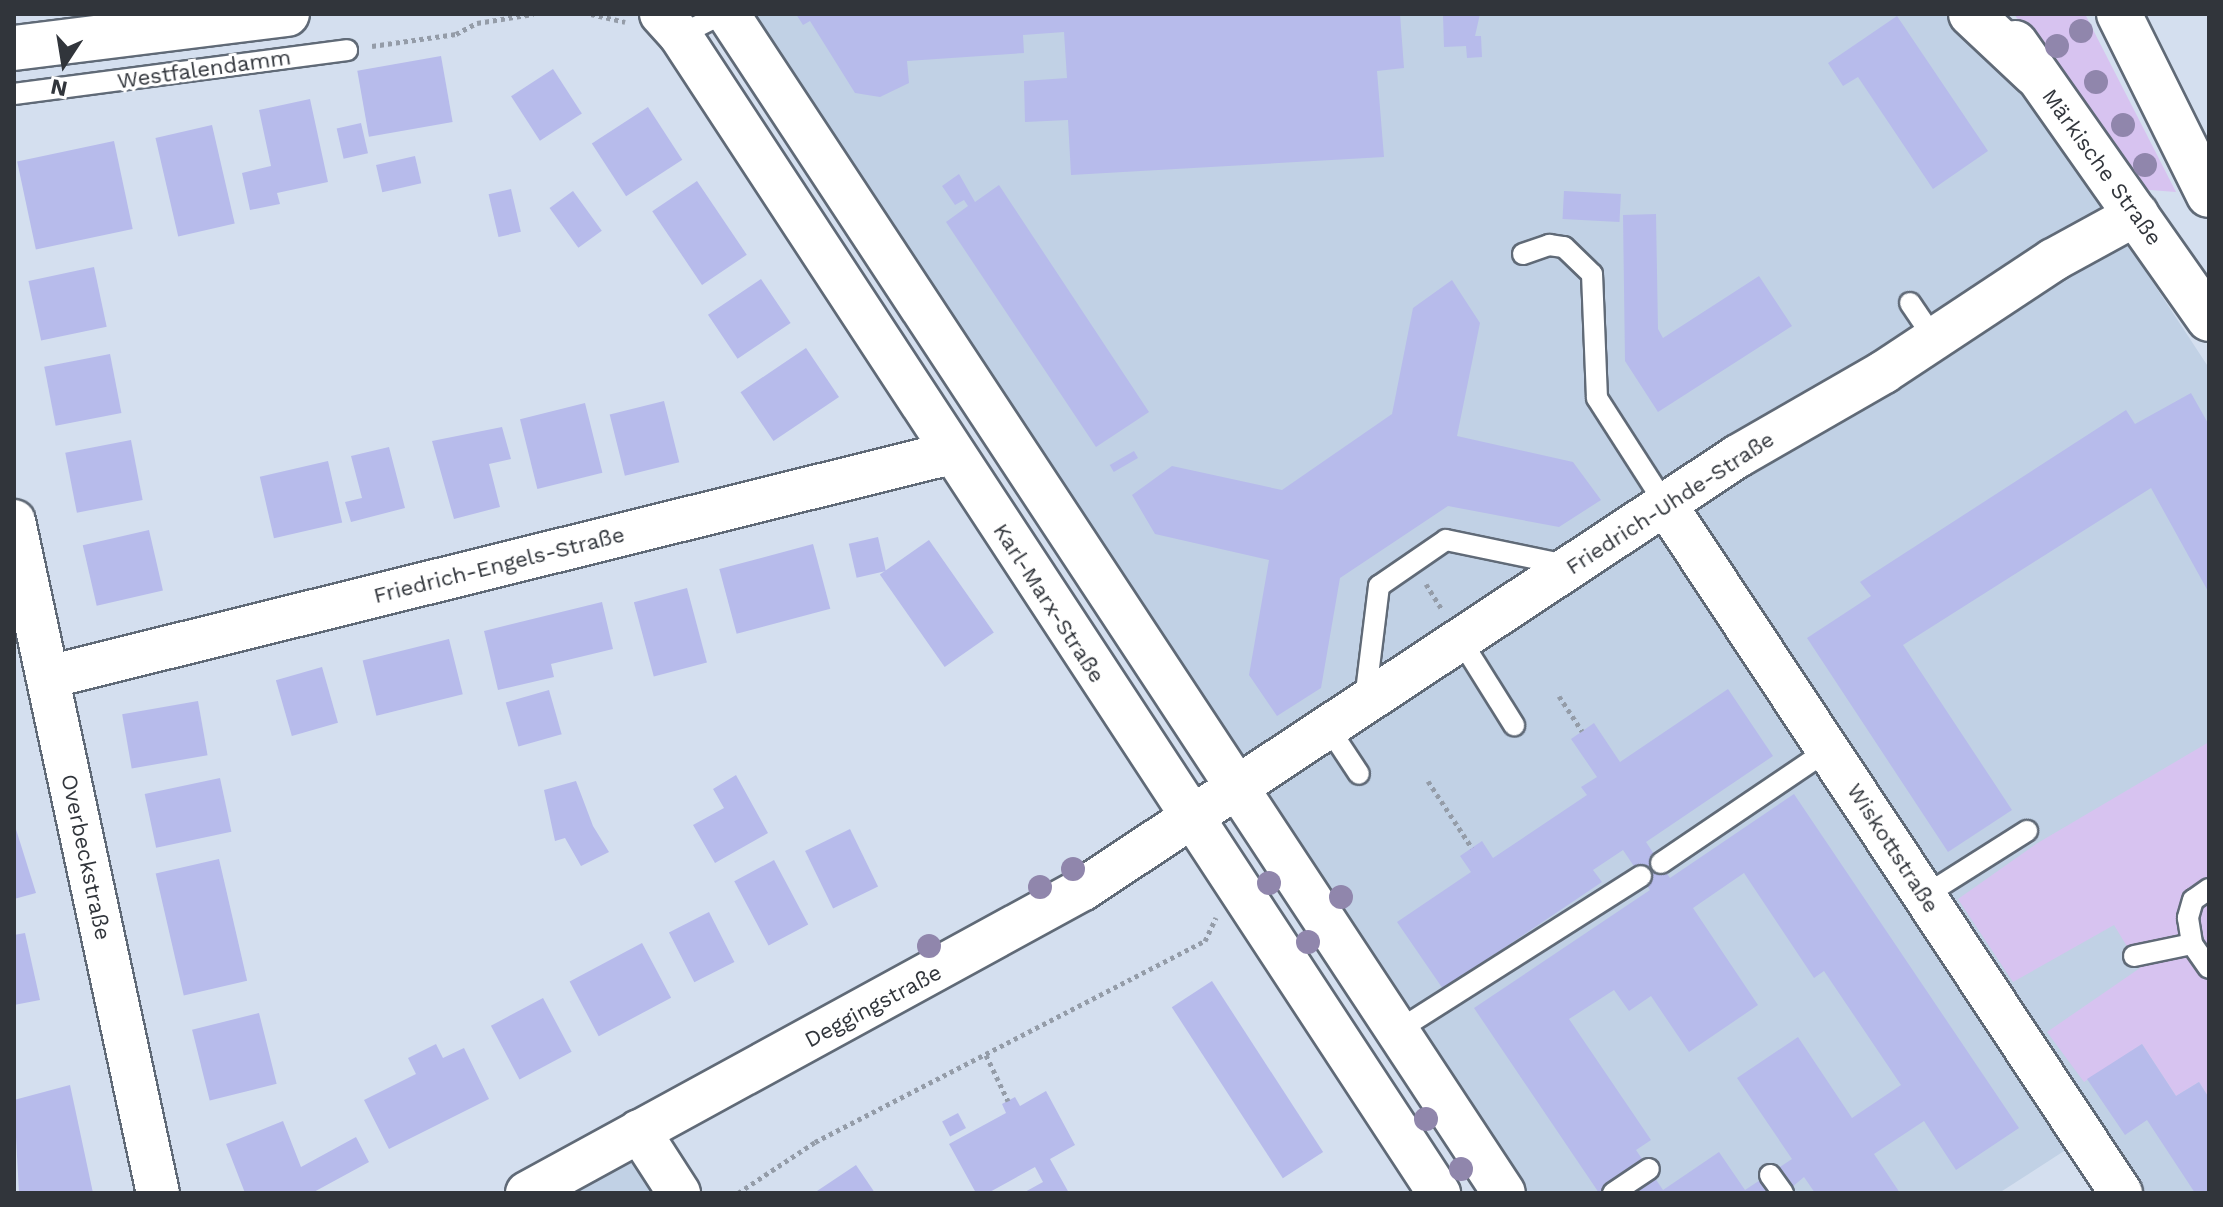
<!DOCTYPE html>
<html>
<head>
<meta charset="utf-8">
<style>
	body { margin:0 }
	#map { position:relative; width:2223px; height:1207px; overflow:hidden; background:#d4dfef; font-family:"Work Sans",sans-serif }
	div>[style] { position:absolute }
	[style*='--x'] { left:calc(var(--x)*1px); top:calc(var(--y)*1px); width:calc(var(--w)*1px); rotate:calc(var(--a)*1deg) }
	.built>* { inset:0; background:#c1d1e5 }
	.green>* { inset:0; background:#d7c3f0 }
	.building>* { inset:0; background:#b7bbeb; transform-origin:0 0 }
	.path>* { height:5px; margin-top:-2.5px; transform-origin:0; background:repeating-linear-gradient(90deg,#949ca8 0 4px,transparent 0 8px) }
	.roads { filter:drop-shadow(2px 0 #606a77) drop-shadow(-2px 0 #606a77) drop-shadow(0 2px #606a77) drop-shadow(0 -2px #606a77) }
	.service>* { height:20px; margin:-10px; padding:0 10px; transform-origin:10px; border-radius:10px; background:#fff }
	.minor>* { height:42px; margin:-21px; padding:0 21px; transform-origin:21px; border-radius:21px; background:#fff }
	.secondary>* { height:44px; margin:-22px; padding:0 22px; transform-origin:22px; border-radius:22px; background:#fff }
	.primary>* { height:44px; margin:-22px; padding:0 22px; transform-origin:22px; border-radius:22px; background:#fff }
	.trees>* { width:24px; height:24px; margin:-12px; border-radius:50%; background:#9086ac }
	span { translate:-50% -50%; white-space:nowrap; text-align:center; line-height:1.15; -webkit-text-stroke:6px #fff; paint-order:stroke }
	.street-label { font-size:22px; color:#31353b }
	.frame { position:absolute; inset:0; border:16px solid #31353b; pointer-events:none }
	.north { position:absolute; left:24px; top:24px; width:80px; height:80px; -webkit-text-stroke:6px #fff; paint-order:stroke; rotate:192deg; font-size:22px; font-weight:700; line-height:32px; text-align:center; color:#31353b }
	.north::after { content:''; display:block; margin:auto; width:28px; height:36px; background:#31353b; clip-path:polygon(50% 0,100% 100%,50% 72%,0 100%) }
</style>
</head>
<body>
<div id="map">
	<div class="built">
		<div style="clip-path:polygon(745px 14px,1948px 14px,2023px 84px,2209px 368px,2209px 1193px,2136px 1193px,2095px 1131px,1999px 1193px,1523px 1193px)"></div>
		<div style="clip-path:polygon(633px 1148px,663px 1193px,552px 1193px)"></div>
	</div>
	<div class="green">
		<div style="clip-path:polygon(2014px 14px,2085px 14px,2176px 192px,2137px 189px)"></div>
		<div style="clip-path:polygon(2209px 742px,2209px 1098px,2199px 1082px,2176px 1096px,2142px 1044px,2084px 1082px,2047px 1032px,2140px 968px,2114px 925px,2013px 982px,1958px 899px,2036px 844px)"></div>
	</div>
	<div class="building">
		<div style="clip-path:polygon(796px 14px,1400px 14px,1404px 68px,1377px 71px,1384px 157px,1071px 175px,1068px 120px,1025px 122px,1024px 81px,1067px 78px,1064px 32px,1023px 35px,1024px 53px,907px 61px,909px 83px,880px 97px,855px 93px,810px 21px,803px 25px)"></div>
		<div style="clip-path:polygon(1480px 14px,1475px 36px,1481px 36px,1482px 57px,1467px 58px,1466px 46px,1444px 47px,1443px 15px)"></div>
		<div style="clip-path:polygon(1897px 16px,1988px 151px,1933px 189px,1858px 77px,1843px 86px,1828px 63px)"></div>
		<div style="left:441px;top:56px;width:67px;height:85px;rotate:80deg"></div>
		<div style="left:553px;top:69px;width:53px;height:50px;rotate:57deg"></div>
		<div style="clip-path:polygon(310px 99px,328px 182px,277px 193px,280px 204px,250px 210px,242px 173px,271px 166px,259px 110px)"></div>
		<div style="left:648px;top:107px;width:63px;height:67px;rotate:57deg"></div>
		<div style="left:361px;top:123px;width:31px;height:25px;rotate:77deg"></div>
		<div style="left:212px;top:125px;width:101px;height:58px;rotate:77deg"></div>
		<div style="left:114px;top:141px;width:90px;height:99px;rotate:78deg"></div>
		<div style="left:415px;top:156px;width:28px;height:40px;rotate:77deg"></div>
		<div style="clip-path:polygon(959px 174px,975px 202px,999px 185px,1149px 412px,1096px 447px,946px 222px,968px 206px,964px 200px,955px 205px,942px 186px)"></div>
		<div style="left:697px;top:181px;width:89px;height:54px;rotate:56deg"></div>
		<div style="left:511px;top:189px;width:44px;height:23px;rotate:77deg"></div>
		<div style="left:573px;top:191px;width:49px;height:29px;rotate:54deg"></div>
		<div style="left:1564px;top:191px;width:57px;height:28px;rotate:3deg"></div>
		<div style="clip-path:polygon(1656px 214px,1658px 329px,1663px 338px,1759px 276px,1792px 326px,1658px 412px,1625px 361px,1623px 215px)"></div>
		<div style="left:94px;top:267px;width:61px;height:67px;rotate:78deg"></div>
		<div style="left:761px;top:279px;width:53px;height:64px;rotate:56deg"></div>
		<div style="clip-path:polygon(1452px 280px,1480px 323px,1457px 436px,1573px 462px,1601px 500px,1559px 527px,1448px 506px,1340px 578px,1321px 688px,1277px 716px,1249px 675px,1269px 560px,1155px 534px,1132px 495px,1172px 466px,1282px 490px,1392px 414px,1413px 308px)"></div>
		<div style="left:806px;top:348px;width:59px;height:79px;rotate:56deg"></div>
		<div style="left:110px;top:354px;width:60px;height:67px;rotate:79deg"></div>
		<div style="clip-path:polygon(2191px 393px,2209px 425px,2209px 593px,2151px 488px,1903px 645px,2012px 810px,1948px 852px,1807px 638px,1871px 596px,1860px 582px,2126px 410px,2135px 424px)"></div>
		<div style="left:664px;top:401px;width:63px;height:56px;rotate:76deg"></div>
		<div style="left:585px;top:403px;width:72px;height:67px;rotate:76deg"></div>
		<div style="clip-path:polygon(502px 427px,511px 459px,489px 464px,500px 507px,454px 519px,432px 441px)"></div>
		<div style="left:131px;top:440px;width:61px;height:67px;rotate:79deg"></div>
		<div style="clip-path:polygon(389px 447px,405px 508px,351px 522px,345px 502px,362px 498px,351px 456px)"></div>
		<div style="left:1134px;top:451px;width:8px;height:28px;rotate:60deg"></div>
		<div style="left:328px;top:461px;width:63px;height:70px;rotate:77deg"></div>
		<div style="left:149px;top:530px;width:62px;height:68px;rotate:77deg"></div>
		<div style="left:878px;top:537px;width:35px;height:30px;rotate:77deg"></div>
		<div style="left:929px;top:540px;width:113px;height:60px;rotate:55deg"></div>
		<div style="left:813px;top:544px;width:67px;height:97px;rotate:75deg"></div>
		<div style="left:687px;top:588px;width:77px;height:55px;rotate:75deg"></div>
		<div style="clip-path:polygon(602px 602px,613px 649px,551px 664px,554px 677px,498px 690px,484px 631px)"></div>
		<div style="left:449px;top:639px;width:57px;height:89px;rotate:76deg"></div>
		<div style="left:322px;top:667px;width:58px;height:48px;rotate:74deg"></div>
		<div style="clip-path:polygon(evenodd,1728px 689px,1773px 756px,1646px 842px,1670px 878px,1794px 794px,2019px 1128px,1956px 1170px,1924px 1121px,1874px 1154px,1900px 1193px,1815px 1193px,1804px 1177px,1785px 1193px,1599px 1193px,1474px 1008px,1650px 890px,1623px 850px,1593px 870px,1602px 882px,1443px 989px,1397px 922px,1471px 872px,1460px 856px,1482px 841px,1493px 858px,1587px 795px,1581px 787px,1597px 777px,1571px 739px,1594px 723px,1620px 762px,1728px 689px,1744px 873px,1814px 978px,1824px 971px,1901px 1085px,1852px 1118px,1798px 1037px,1737px 1078px,1792px 1159px,1745px 1190px,1719px 1152px,1663px 1190px,1636px 1150px,1651px 1140px,1569px 1019px,1614px 990px,1629px 1011px,1651px 996px,1689px 1052px,1758px 1005px,1693px 908px,1744px 873px)"></div>
		<div style="left:549px;top:690px;width:46px;height:45px;rotate:74deg"></div>
		<div style="left:198px;top:701px;width:55px;height:77px;rotate:80deg"></div>
		<div style="clip-path:polygon(736px 775px,768px 833px,715px 863px,693px 825px,724px 808px,713px 789px)"></div>
		<div style="left:220px;top:778px;width:55px;height:77px;rotate:78deg"></div>
		<div style="clip-path:polygon(576px 781px,593px 826px,609px 852px,581px 866px,565px 838px,555px 841px,544px 790px)"></div>
		<div style="clip-path:polygon(14px 823px,36px 893px,14px 899px)"></div>
		<div style="left:850px;top:829px;width:64px;height:50px;rotate:64deg"></div>
		<div style="left:219px;top:859px;width:125px;height:65px;rotate:77deg"></div>
		<div style="left:774px;top:860px;width:73px;height:45px;rotate:62deg"></div>
		<div style="left:709px;top:912px;width:56px;height:45px;rotate:63deg"></div>
		<div style="clip-path:polygon(25px 933px,40px 1000px,14px 1005px,14px 935px)"></div>
		<div style="left:642px;top:943px;width:62px;height:82px;rotate:62deg"></div>
		<div style="left:1212px;top:981px;width:204px;height:48px;rotate:57deg"></div>
		<div style="left:543px;top:998px;width:61px;height:59px;rotate:62deg"></div>
		<div style="left:259px;top:1013px;width:73px;height:69px;rotate:76deg"></div>
		<div style="clip-path:polygon(436px 1044px,443px 1058px,464px 1048px,489px 1099px,389px 1149px,364px 1100px,416px 1074px,408px 1058px)"></div>
		<div style="clip-path:polygon(2142px 1044px,2176px 1096px,2199px 1082px,2209px 1098px,2209px 1193px,2195px 1193px,2147px 1120px,2125px 1135px,2087px 1079px)"></div>
		<div style="clip-path:polygon(70px 1085px,93px 1193px,19px 1193px,14px 1100px)"></div>
		<div style="clip-path:polygon(1046px 1091px,1075px 1145px,1050px 1159px,1069px 1193px,1023px 1193px,1043px 1182px,1035px 1167px,988px 1193px,976px 1193px,949px 1144px,1006px 1113px,1002px 1104px,1015px 1097px,1020px 1106px)"></div>
		<div style="left:958px;top:1113px;width:17px;height:18px;rotate:62deg"></div>
		<div style="clip-path:polygon(283px 1121px,301px 1167px,356px 1137px,369px 1162px,312px 1193px,245px 1193px,226px 1144px)"></div>
		<div style="clip-path:polygon(856px 1165px,875px 1193px,814px 1193px)"></div>
	</div>
	<div class="path">
		<div style="--x:591;--y:14;--w:35;--a:13"></div>
		<div style="--x:372;--y:46;--w:85;--a:-8.1"></div>
		<div style="--x:456;--y:34;--w:24;--a:-28"></div>
		<div style="--x:477;--y:23;--w:57;--a:-9.1"></div>
		<div style="--x:1426;--y:584;--w:31;--a:58"></div>
		<div style="--x:1559;--y:696;--w:42;--a:56.7"></div>
		<div style="--x:1428;--y:781;--w:80;--a:56.7"></div>
		<div style="--x:986;--y:1055;--w:51;--a:64.4"></div>
		<div style="--x:738;--y:1193;--w:92;--a:-33.5"></div>
		<div style="--x:815;--y:1142;--w:439;--a:-27.3"></div>
		<div style="--x:1205;--y:941;--w:26;--a:-65"></div>
	</div>
	<div class="roads">
		<div class="service">
			<div style="--x:680;--y:35;--w:47;--a:-26.6"></div>
			<div style="--x:14;--y:94;--w:336;--a:-7.5"></div>
			<div style="--x:1523;--y:254;--w:28;--a:-19"></div>
			<div style="--x:1549;--y:245;--w:15;--a:8"></div>
			<div style="--x:1564;--y:247;--w:39;--a:44"></div>
			<div style="--x:1592;--y:274;--w:124;--a:87.7"></div>
			<div style="--x:1597;--y:398;--w:126;--a:57.3"></div>
			<div style="--x:1910;--y:303;--w:41;--a:55.9"></div>
			<div style="--x:1460;--y:639;--w:102;--a:57.9"></div>
			<div style="--x:1365;--y:700;--w:115;--a:-83"></div>
			<div style="--x:1379;--y:586;--w:81;--a:-34.5"></div>
			<div style="--x:1446;--y:540;--w:124;--a:11.7"></div>
			<div style="--x:1328;--y:727;--w:56;--a:56.6"></div>
			<div style="--x:1661;--y:863;--w:202;--a:-34.1"></div>
			<div style="--x:2209;--y:889;--w:19;--a:145"></div>
			<div style="--x:2193;--y:900;--w:19;--a:106"></div>
			<div style="--x:2188;--y:918;--w:26;--a:81"></div>
			<div style="--x:2192;--y:944;--w:29;--a:55"></div>
			<div style="--x:1924;--y:896;--w:122;--a:-32.3"></div>
			<div style="--x:2134;--y:956;--w:59;--a:-11.7"></div>
			<div style="--x:1397;--y:1031;--w:289;--a:-32.4"></div>
			<div style="--x:1770;--y:1175;--w:22;--a:54"></div>
			<div style="--x:1613;--y:1193;--w:43;--a:-33.7"></div>
		</div>
		<div class="minor">
			<div style="--x:661;--y:14;--w:28;--a:48"></div>
			<div style="--x:680;--y:35;--w:1385;--a:56.76"></div>
			<div style="--x:728;--y:14;--w:1411;--a:56.65"></div>
			<div style="--x:1665;--y:504;--w:826;--a:56.5"></div>
			<div style="--x:14;--y:521;--w:687;--a:77.91"></div>
			<div style="--x:48;--y:677;--w:930;--a:-13.93"></div>
			<div style="--x:639;--y:1131;--w:74;--a:57.2"></div>
			<div style="--x:527;--y:1193;--w:634;--a:-28.67"></div>
			<div style="--x:1083;--y:889;--w:785;--a:-33.47"></div>
			<div style="--x:1738;--y:456;--w:168;--a:-29.9"></div>
			<div style="--x:1884;--y:372;--w:203;--a:-33.5"></div>
			<div style="--x:2053;--y:260;--w:96;--a:-28.7"></div>
		</div>
		<div class="secondary">
			<div style="--x:2119;--y:14;--w:202;--a:63.6"></div>
			<div style="--x:2015;--y:43;--w:337;--a:54.9"></div>
		</div>
		<div class="primary">
			<div style="--x:1971;--y:14;--w:88;--a:43.2"></div>
			<div style="--x:14;--y:48;--w:275;--a:-7.1"></div>
		</div>
	</div>
	<div class="trees">
		<div style="left:2081px;top:31px"></div>
		<div style="left:2057px;top:46px"></div>
		<div style="left:2096px;top:82px"></div>
		<div style="left:2123px;top:125px"></div>
		<div style="left:2145px;top:165px"></div>
		<div style="left:1073px;top:869px"></div>
		<div style="left:1269px;top:883px"></div>
		<div style="left:1040px;top:887px"></div>
		<div style="left:1341px;top:897px"></div>
		<div style="left:1308px;top:942px"></div>
		<div style="left:929px;top:946px"></div>
		<div style="left:1426px;top:1119px"></div>
		<div style="left:1461px;top:1169px"></div>
	</div>
	<div class="street-label">
		<span style="left:204px;top:69px;rotate:-8deg">Westfalendamm</span>
		<span style="left:2102px;top:167px;rotate:54deg">Märkische Straße</span>
		<span style="left:1670px;top:503px;rotate:-33deg">Friedrich-Uhde-Straße</span>
		<span style="left:499px;top:565px;rotate:-14deg">Friedrich-Engels-Straße</span>
		<span style="left:1049px;top:603px;rotate:57deg">Karl-Marx-Straße</span>
		<span style="left:1893px;top:848px;rotate:57deg">Wiskottstraße</span>
		<span style="left:86px;top:857px;rotate:78deg">Overbeckstraße</span>
		<span style="left:873px;top:1006px;rotate:-28deg">Deggingstraße</span>
	</div>
	<div class="frame"></div>
	<div class="north">N</div>
</div>
</body>
</html>
